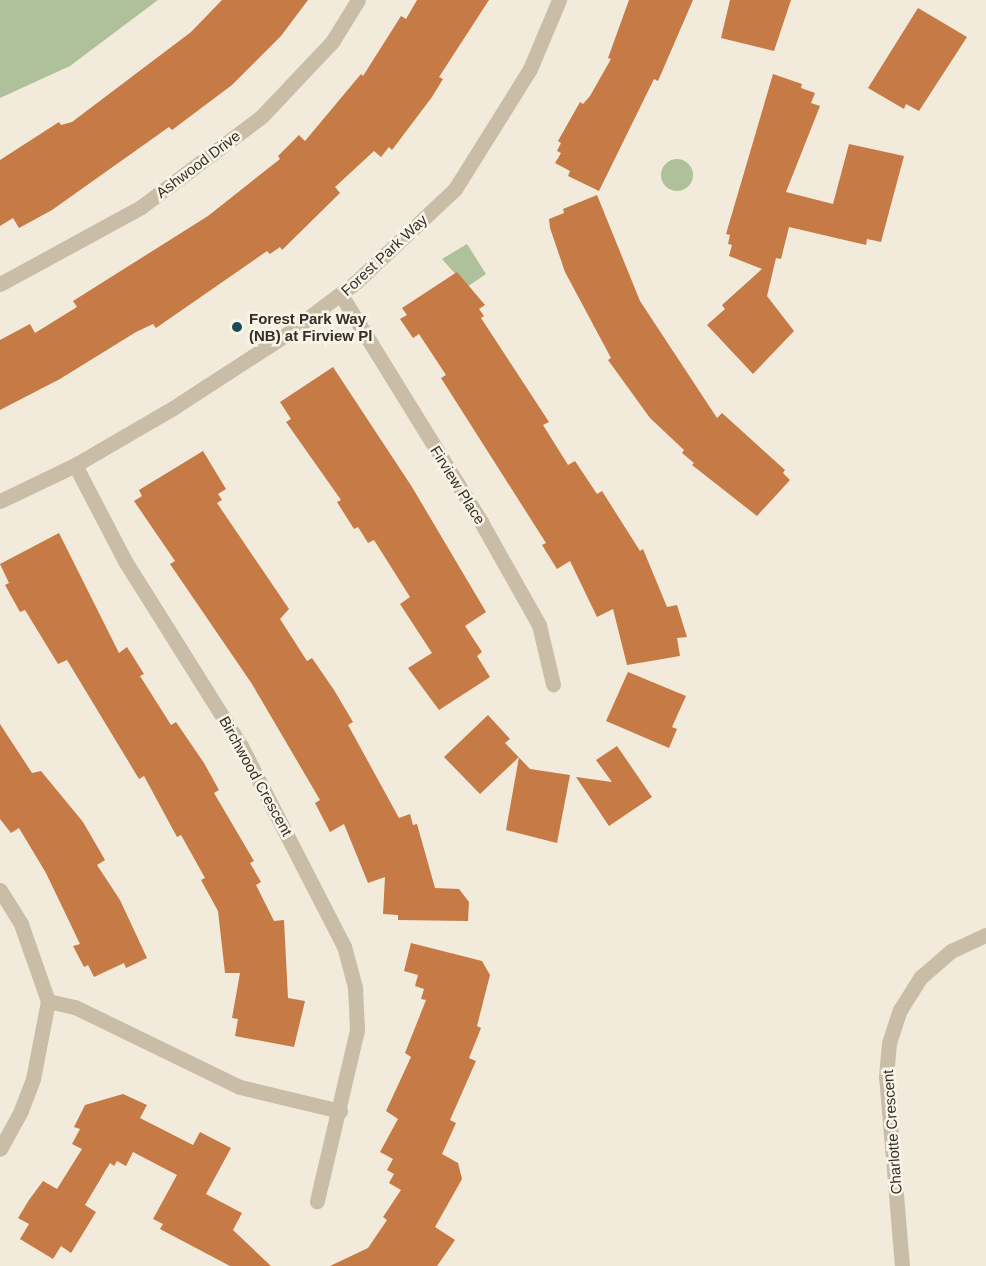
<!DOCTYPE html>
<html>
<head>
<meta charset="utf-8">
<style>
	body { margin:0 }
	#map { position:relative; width:986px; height:1266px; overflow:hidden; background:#f2ebdb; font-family:Arial,sans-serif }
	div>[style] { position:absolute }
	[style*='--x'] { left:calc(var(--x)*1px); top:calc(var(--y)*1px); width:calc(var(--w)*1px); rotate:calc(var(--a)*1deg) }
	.green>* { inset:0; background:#aec19b }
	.round { border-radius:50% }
	.building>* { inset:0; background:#c67a45 }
	.minor>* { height:15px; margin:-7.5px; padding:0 7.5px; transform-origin:7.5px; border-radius:7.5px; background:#cabda7 }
	.tertiary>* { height:15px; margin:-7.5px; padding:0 7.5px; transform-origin:7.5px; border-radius:7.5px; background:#cabda7 }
	.dots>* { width:16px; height:16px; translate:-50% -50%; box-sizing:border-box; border:3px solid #f9f4e8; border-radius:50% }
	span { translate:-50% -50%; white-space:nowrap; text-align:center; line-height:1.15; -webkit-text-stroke:5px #f9f4e8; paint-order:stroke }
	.street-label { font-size:15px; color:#362f28 }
	.poi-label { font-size:15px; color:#362f28; font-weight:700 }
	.left { translate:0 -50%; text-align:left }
</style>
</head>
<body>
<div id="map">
	<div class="green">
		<div style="clip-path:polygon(0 0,158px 0,70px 66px,0 98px)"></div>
		<div class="round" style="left:661px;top:159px;width:32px;height:32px"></div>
		<div style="clip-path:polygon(467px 244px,486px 274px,467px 287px,442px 259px)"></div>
	</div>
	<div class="building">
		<div style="clip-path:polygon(222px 0,308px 0,281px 36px,232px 85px,172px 130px,169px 127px,52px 210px,19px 228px,13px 218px,0 226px,0 160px,59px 122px,61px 125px,72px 122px,191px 32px)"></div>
		<div style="clip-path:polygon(417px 0,489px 0,439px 77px,443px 79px,432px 97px,392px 150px,389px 147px,381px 157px,374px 151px,335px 187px,340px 193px,282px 250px,280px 247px,270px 254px,267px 251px,156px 328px,153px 324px,136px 332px,60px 379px,0 410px,0 340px,30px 324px,35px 333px,77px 307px,73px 301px,208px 216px,280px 159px,278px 156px,299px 135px,305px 141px,361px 74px,363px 76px,401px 16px,406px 19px)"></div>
		<div style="clip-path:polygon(629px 0,693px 0,658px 81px,654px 79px,599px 191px,568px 176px,570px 171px,555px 163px,561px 153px,557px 151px,561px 143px,558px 141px,580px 102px,583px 104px,590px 96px,611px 59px,608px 58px)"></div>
		<div style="clip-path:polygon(730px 0,791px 0,774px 51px,721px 38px)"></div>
		<div style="clip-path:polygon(918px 8px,967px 37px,919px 111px,906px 104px,904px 109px,868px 88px)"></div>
		<div style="clip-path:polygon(773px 74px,802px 84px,801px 88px,815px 93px,811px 103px,820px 106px,786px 192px,833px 204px,849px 144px,904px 156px,881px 242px,867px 239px,866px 245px,789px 227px,781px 259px,776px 258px,767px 296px,794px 331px,753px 374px,707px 325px,725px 309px,722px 305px,762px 269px,729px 256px,732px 245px,728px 244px,730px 235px,726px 234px)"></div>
		<div style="clip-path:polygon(597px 195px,640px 301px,717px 418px,722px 413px,785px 470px,783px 473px,790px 480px,757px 516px,692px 465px,694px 463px,682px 453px,684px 450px,650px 418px,608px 360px,611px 358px,565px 272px,550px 228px,549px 219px,564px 213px,563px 209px)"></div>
		<div style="clip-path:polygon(457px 272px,485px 305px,479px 309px,484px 316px,481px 318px,549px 422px,543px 425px,568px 465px,575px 461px,597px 494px,602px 491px,640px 551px,643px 549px,667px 607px,677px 605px,687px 637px,677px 638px,680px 656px,627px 665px,613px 609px,597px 617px,570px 561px,557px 569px,542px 545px,546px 543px,441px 378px,446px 375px,419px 334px,413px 338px,400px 319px,407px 315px,402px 308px)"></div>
		<div style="clip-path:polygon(333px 367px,412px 487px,486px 612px,465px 626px,482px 652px,477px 656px,490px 677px,439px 710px,408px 668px,432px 653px,400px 604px,410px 597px,374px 540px,368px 543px,358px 527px,354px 529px,337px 502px,341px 500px,286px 422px,291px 419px,280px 402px)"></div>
		<div style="clip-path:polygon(203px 451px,226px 489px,218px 494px,222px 500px,217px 503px,289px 609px,280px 619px,307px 661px,312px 658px,334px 690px,353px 722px,348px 725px,399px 818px,410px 814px,413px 825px,417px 824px,435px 888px,459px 889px,469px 902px,468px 921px,398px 920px,398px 915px,383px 914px,385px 877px,368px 883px,344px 824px,330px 832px,315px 803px,320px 800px,252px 684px,170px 564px,175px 561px,134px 501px,142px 496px,139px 490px)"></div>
		<div style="clip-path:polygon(59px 533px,119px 653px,127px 647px,144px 674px,140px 676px,171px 725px,176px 722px,204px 763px,219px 790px,214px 793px,254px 861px,250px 863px,261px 882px,256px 885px,274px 921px,284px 920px,288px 998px,305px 1001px,294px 1047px,235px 1036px,238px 1019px,232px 1018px,240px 973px,225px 973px,218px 911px,201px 880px,205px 878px,181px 835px,177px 837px,144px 776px,139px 779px,67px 660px,58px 664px,25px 610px,20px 612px,5px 585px,9px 583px,0 564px)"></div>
		<div style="clip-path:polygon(628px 672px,686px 696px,672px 727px,677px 729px,669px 748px,606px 721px)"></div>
		<div style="clip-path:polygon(488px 715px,510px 739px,505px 743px,530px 769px,570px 775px,557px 843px,506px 830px,519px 757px,480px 794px,444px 757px)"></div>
		<div style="clip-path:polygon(0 724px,32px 773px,41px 771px,83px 822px,105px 860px,97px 865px,120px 900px,147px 958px,126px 968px,124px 963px,94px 977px,88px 965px,84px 967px,73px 946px,80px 944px,46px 873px,19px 828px,11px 833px,0 819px)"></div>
		<div style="clip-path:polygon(617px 746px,652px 797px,609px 826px,576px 777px,612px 782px,596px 760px)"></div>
		<div style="clip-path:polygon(411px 943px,482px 961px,490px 975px,477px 1026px,481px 1028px,469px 1058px,476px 1061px,450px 1120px,456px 1123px,442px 1154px,458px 1163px,462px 1179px,435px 1227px,455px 1240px,437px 1266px,330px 1266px,368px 1248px,387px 1220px,383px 1217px,401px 1190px,389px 1183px,394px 1174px,387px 1170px,393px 1159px,380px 1152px,398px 1119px,386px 1111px,411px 1057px,405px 1053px,426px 1000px,421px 999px,424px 989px,415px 986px,418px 975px,404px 971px)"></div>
		<div style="clip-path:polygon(123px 1094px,147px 1105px,140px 1118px,193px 1145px,200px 1132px,231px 1148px,206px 1194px,242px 1213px,233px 1230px,271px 1266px,230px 1266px,160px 1229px,163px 1224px,153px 1219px,177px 1175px,133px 1152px,126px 1166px,117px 1161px,114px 1166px,110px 1163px,85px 1205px,96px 1212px,71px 1253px,61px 1246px,53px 1259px,20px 1239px,29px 1224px,18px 1218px,29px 1200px,43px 1181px,57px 1189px,82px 1149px,72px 1144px,80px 1129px,74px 1127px,85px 1105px)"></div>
	</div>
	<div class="minor">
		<div style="--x:0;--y:284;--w:161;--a:-28.6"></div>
		<div style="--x:141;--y:207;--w:151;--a:-36.9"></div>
		<div style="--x:262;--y:116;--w:102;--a:-46.6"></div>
		<div style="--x:332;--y:42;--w:49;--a:-58.2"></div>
		<div style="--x:341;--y:295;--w:267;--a:58.3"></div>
		<div style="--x:481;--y:522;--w:118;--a:60.6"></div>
		<div style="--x:539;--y:625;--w:61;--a:76.7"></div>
		<div style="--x:75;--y:465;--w:108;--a:62.5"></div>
		<div style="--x:125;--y:561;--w:218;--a:57.9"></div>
		<div style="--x:241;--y:746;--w:225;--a:62.8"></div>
		<div style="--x:344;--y:946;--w:42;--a:75"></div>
		<div style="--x:355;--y:987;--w:43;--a:87.3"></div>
		<div style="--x:357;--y:1030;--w:176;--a:103.2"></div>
		<div style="--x:0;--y:890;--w:40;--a:58"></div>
		<div style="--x:21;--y:924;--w:82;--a:70.7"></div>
		<div style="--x:48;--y:1001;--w:79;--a:100.9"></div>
		<div style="--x:33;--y:1079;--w:34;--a:111"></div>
		<div style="--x:21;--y:1111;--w:43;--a:118.9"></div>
		<div style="--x:48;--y:1001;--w:28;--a:13"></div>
		<div style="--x:75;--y:1007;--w:183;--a:25.9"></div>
		<div style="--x:240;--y:1087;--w:103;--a:13.5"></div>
		<div style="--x:902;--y:1266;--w:190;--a:-94.8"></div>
		<div style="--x:886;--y:1077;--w:34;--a:-85"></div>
		<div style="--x:889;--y:1043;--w:35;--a:-72"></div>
		<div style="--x:900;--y:1010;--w:39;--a:-58"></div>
		<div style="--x:921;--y:977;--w:40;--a:-41"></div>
		<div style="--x:951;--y:951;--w:38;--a:-25"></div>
	</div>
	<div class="tertiary">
		<div style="--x:0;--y:501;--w:83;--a:-25.6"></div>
		<div style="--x:75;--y:465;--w:113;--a:-30.2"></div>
		<div style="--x:173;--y:408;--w:136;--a:-33"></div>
		<div style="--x:287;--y:334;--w:86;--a:-37"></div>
		<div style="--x:356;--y:282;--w:136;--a:-43.2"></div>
		<div style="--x:455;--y:189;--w:142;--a:-58"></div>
		<div style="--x:530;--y:69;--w:75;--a:-67.2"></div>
	</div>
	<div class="dots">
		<div style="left:237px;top:327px;background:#1d4a58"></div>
	</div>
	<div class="street-label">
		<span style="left:198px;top:164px;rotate:-37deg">Ashwood Drive</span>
		<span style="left:384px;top:255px;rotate:-43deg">Forest Park Way</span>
		<span style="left:458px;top:485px;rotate:58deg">Firview Place</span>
		<span style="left:256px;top:776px;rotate:61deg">Birchwood Crescent</span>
		<span style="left:892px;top:1132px;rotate:-94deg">Charlotte Crescent</span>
	</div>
	<div class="poi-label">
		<span class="left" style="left:249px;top:327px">Forest Park Way<br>(NB) at Firview Pl</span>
	</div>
</div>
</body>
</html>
